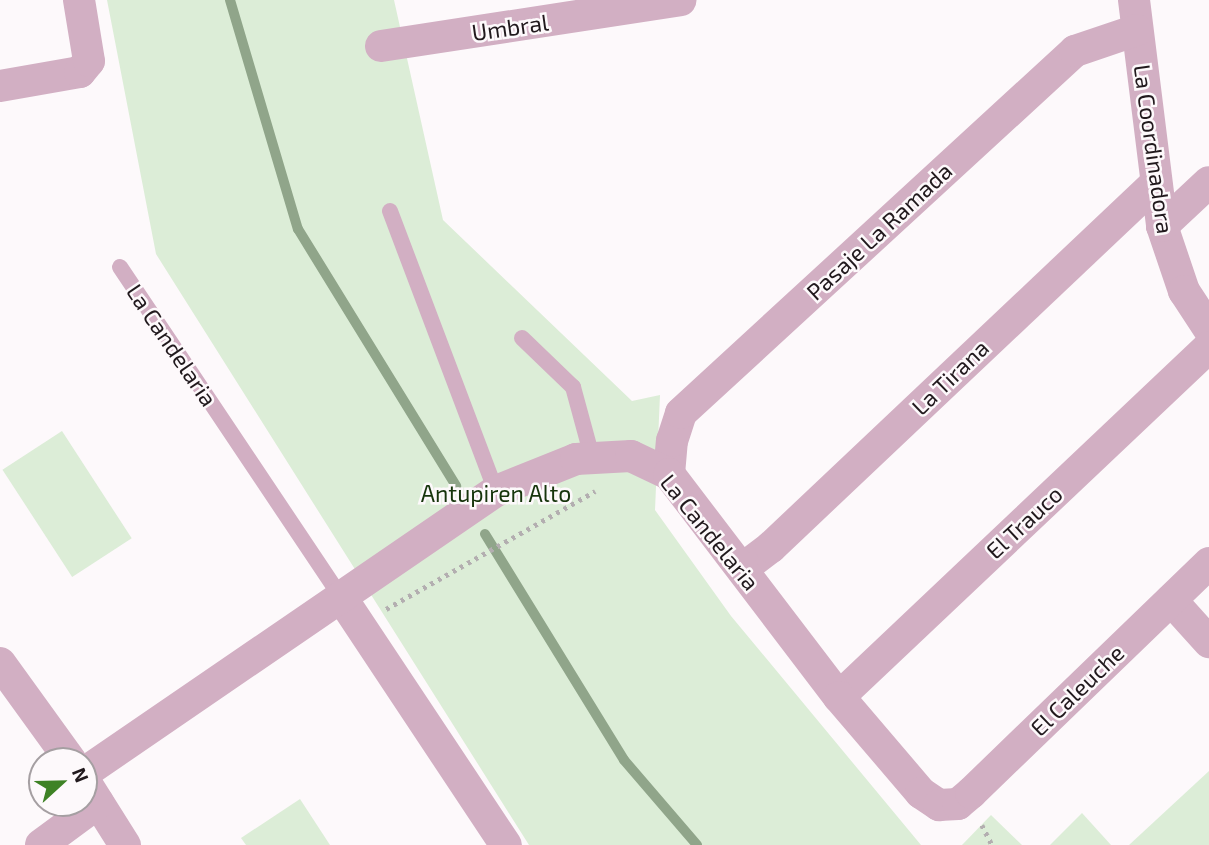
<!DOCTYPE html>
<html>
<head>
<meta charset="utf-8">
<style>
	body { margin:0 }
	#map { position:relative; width:1209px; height:845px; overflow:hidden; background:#fdf9fb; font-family:"Exo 2",sans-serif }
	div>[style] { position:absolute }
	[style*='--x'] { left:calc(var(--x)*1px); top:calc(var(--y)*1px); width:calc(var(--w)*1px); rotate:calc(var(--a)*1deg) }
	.green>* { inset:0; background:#dcedd7; transform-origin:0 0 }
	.stream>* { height:10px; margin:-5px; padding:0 5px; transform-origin:5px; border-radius:5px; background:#90a58a }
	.path>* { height:4.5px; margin-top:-2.25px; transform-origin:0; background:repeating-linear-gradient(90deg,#b3aeb0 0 3.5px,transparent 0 8.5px) }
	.lane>* { height:16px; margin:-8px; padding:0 8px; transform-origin:8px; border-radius:8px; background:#d2afc3 }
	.street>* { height:32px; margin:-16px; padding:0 16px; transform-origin:16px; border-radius:16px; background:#d2afc3 }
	span { translate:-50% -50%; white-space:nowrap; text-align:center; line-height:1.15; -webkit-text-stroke:5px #fdf9fb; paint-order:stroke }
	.street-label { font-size:23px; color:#21191d }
	.park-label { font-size:23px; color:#17350c }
	.north { position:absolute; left:28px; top:747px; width:70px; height:70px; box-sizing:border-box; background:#fdf9fb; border:2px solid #a59fa2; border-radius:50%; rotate:68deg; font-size:19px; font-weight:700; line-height:28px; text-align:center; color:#21191d }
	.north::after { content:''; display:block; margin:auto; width:24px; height:32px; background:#3e8225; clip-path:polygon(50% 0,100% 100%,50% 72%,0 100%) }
</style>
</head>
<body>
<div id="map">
	<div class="green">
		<div style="clip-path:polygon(107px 0,394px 0,443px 220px,632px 401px,660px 395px,655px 510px,731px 616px,921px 845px,529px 845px,156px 254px)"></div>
		<div style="left:62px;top:431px;width:128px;height:71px;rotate:57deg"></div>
		<div style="clip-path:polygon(1209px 771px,1209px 845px,1129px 845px)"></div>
		<div style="clip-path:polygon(300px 799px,330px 845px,246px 845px,241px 838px)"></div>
		<div style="clip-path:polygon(1082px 813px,1111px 845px,1050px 845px)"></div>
		<div style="clip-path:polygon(991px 815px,1022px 845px,962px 845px)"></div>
	</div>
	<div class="stream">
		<div style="--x:230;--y:0;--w:239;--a:73.5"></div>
		<div style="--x:298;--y:229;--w:302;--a:58.4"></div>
		<div style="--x:485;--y:534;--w:265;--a:58.4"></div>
		<div style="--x:624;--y:760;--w:112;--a:49.3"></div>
	</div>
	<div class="path">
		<div style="--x:386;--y:609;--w:240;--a:-29.4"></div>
		<div style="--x:982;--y:825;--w:22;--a:63"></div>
	</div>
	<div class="lane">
		<div style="--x:390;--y:211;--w:299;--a:69.3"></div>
		<div style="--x:120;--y:267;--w:397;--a:56.2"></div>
		<div style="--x:522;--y:338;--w:71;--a:43.9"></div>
		<div style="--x:573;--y:387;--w:73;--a:74.8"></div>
	</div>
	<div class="street">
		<div style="--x:1134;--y:0;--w:228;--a:82.9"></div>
		<div style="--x:1162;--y:226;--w:69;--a:71.3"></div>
		<div style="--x:1184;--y:291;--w:45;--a:56.7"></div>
		<div style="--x:381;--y:46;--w:303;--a:-8.7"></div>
		<div style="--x:0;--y:86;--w:81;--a:-9.9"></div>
		<div style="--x:80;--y:72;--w:14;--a:-51"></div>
		<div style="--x:89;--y:61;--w:62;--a:-99.3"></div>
		<div style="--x:1162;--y:226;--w:64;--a:-43.1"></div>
		<div style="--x:669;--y:474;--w:33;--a:-85"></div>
		<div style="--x:672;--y:441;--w:29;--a:-72"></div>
		<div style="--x:681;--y:413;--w:535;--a:-42.58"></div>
		<div style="--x:1075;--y:51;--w:65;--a:-18.7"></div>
		<div style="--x:742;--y:569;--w:36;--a:-37"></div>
		<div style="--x:771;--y:547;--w:530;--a:-43.39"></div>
		<div style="--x:341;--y:597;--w:298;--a:56.4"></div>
		<div style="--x:1171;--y:600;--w:57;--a:47.9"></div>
		<div style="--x:0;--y:663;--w:121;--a:54.1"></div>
		<div style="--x:839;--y:697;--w:509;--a:-43.41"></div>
		<div style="--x:84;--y:773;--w:499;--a:-34.4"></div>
		<div style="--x:496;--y:491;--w:86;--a:-21.8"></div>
		<div style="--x:576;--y:459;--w:55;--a:-3.1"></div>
		<div style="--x:631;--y:456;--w:42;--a:25.3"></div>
		<div style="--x:669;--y:474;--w:280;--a:52.7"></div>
		<div style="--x:839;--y:697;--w:126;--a:49.5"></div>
		<div style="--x:921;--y:793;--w:22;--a:34"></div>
		<div style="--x:939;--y:805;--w:19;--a:-3"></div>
		<div style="--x:958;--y:804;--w:17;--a:-40"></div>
		<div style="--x:971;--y:793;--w:331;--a:-44"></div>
		<div style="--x:84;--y:780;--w:77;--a:57.8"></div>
		<div style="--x:41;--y:845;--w:71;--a:-36.4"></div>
	</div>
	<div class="street-label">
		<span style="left:510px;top:27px;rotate:-8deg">Umbral</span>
		<span style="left:1154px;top:149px;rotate:82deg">La Coordinadora</span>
		<span style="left:879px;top:231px;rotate:-43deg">Pasaje La Ramada</span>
		<span style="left:172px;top:345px;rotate:56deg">La Candelaria</span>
		<span style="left:950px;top:377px;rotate:-44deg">La Tirana</span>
		<span style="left:1024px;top:522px;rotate:-43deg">El Trauco</span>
		<span style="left:710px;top:532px;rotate:51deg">La Candelaria</span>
		<span style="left:1077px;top:690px;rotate:-44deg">El Caleuche</span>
	</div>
	<div class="park-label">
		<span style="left:496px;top:493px">Antupiren Alto</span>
	</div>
	<div class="north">N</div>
</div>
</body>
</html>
